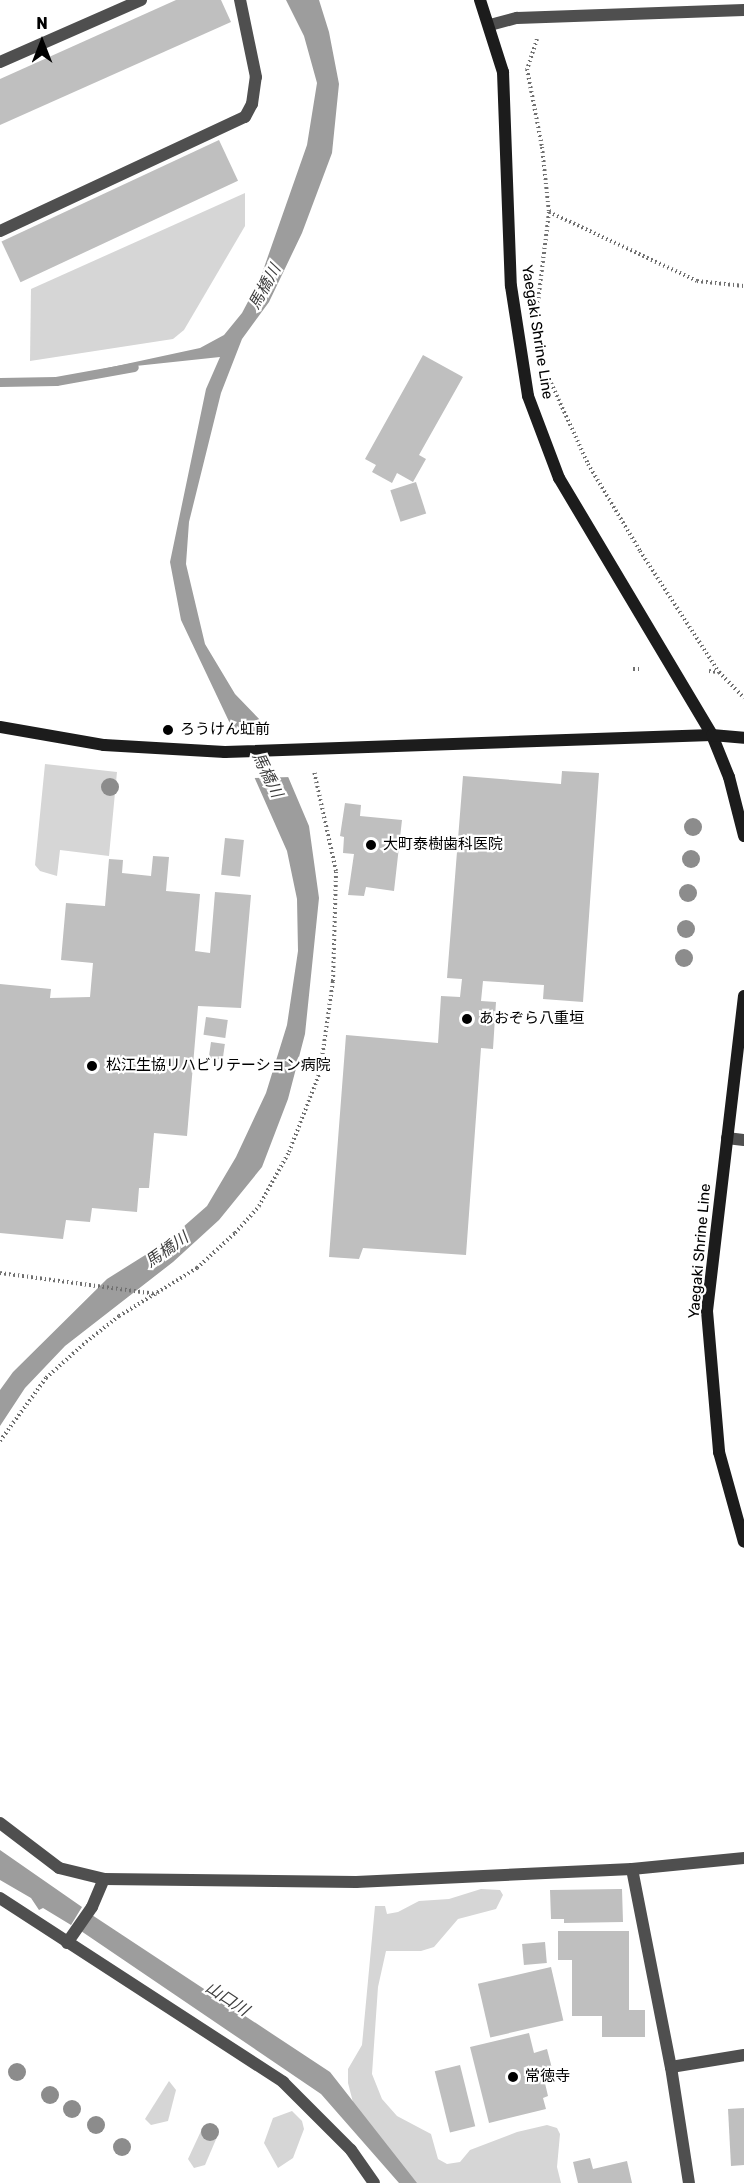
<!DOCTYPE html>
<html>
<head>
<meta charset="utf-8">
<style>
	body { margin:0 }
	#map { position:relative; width:744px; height:2183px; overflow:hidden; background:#fff; font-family:Rubik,"Noto Sans JP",sans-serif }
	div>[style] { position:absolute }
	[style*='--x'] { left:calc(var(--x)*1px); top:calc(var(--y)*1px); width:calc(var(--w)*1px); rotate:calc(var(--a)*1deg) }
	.green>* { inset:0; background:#d6d6d6 }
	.water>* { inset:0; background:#9d9d9d }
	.pier>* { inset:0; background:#fff }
	.stream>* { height:9px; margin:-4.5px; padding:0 4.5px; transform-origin:4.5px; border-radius:4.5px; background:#9d9d9d }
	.building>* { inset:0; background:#bfbfbf; transform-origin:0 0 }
	.path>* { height:4px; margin-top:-2px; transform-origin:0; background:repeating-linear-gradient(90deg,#717171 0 1.5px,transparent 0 4.5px) }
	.lane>* { height:12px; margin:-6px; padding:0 6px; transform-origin:6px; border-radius:6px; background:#4f4f4f }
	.street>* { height:12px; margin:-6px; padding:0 6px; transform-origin:6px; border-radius:6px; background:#4f4f4f }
	.secondary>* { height:12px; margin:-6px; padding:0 6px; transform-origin:6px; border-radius:6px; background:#1c1c1c }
	.trees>* { width:18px; height:18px; margin:-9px; border-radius:50%; background:#8c8c8c }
	.dots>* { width:16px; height:16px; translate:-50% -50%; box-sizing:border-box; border:3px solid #fff; border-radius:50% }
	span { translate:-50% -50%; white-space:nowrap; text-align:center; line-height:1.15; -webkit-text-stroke:4.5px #fff; paint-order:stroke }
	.street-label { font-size:15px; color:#000 }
	.poi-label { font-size:15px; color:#000 }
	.left { translate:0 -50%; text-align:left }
	.water-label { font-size:16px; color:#3e3e3e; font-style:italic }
	.north { position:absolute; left:12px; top:12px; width:60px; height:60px; -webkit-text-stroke:4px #fff; paint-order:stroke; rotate:0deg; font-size:16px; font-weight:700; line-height:24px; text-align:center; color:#000 }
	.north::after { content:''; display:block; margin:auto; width:21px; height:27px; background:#000; clip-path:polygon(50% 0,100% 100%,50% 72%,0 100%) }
</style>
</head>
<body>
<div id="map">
	<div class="green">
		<div style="clip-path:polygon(245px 193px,245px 226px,184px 330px,173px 339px,30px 361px,31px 289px)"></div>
		<div style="clip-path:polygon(45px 764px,117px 772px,109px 856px,60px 850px,57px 876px,40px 871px,35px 865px)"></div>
		<div style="clip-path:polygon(481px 1889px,500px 1890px,503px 1895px,496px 1909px,458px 1919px,434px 1947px,421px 1951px,386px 1951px,378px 1987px,372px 2074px,382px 2099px,397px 2116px,431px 2134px,438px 2159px,447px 2164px,460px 2162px,470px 2150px,517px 2132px,547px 2125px,557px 2128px,560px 2134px,557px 2167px,561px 2183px,416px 2183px,355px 2110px,348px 2083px,348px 2069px,362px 2045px,375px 1906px,385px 1906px,387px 1914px,398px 1912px,419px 1901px,449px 1899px)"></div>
		<div style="clip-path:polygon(169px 2081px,176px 2090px,168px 2121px,151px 2125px,145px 2119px)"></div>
		<div style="clip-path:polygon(292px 2111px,302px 2121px,304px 2129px,293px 2158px,278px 2168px,264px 2143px,273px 2118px)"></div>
		<div style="clip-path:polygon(210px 2127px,217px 2137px,205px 2165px,194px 2168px,188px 2159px,201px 2131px)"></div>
	</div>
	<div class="water">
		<div style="clip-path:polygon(286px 0,319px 0,329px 32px,339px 84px,332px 153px,302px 233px,269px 302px,242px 339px,221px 393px,189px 522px,186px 564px,205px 644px,235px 694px,263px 723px,277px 748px,242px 749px,181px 620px,170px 562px,206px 389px,220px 357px,98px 370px,200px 348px,224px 335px,242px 313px,260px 279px,307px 145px,317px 83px,304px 36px)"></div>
		<div style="clip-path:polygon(278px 753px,309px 826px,319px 898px,305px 1034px,288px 1099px,262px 1167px,219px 1220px,173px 1262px,65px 1346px,25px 1388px,0 1426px,0 1390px,13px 1372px,107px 1279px,166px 1242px,207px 1206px,236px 1157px,266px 1093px,287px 1025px,298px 951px,297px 899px,287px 851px,244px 754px)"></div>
		<div style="clip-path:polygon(0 1850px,82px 1907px,71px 1925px,43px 1908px,39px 1910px,31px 1898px,0 1880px)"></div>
		<div style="clip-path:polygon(92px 1915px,330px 2072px,417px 2183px,399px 2183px,321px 2094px,81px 1931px)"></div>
	</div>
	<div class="pier">
		<div style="clip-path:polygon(270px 730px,292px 777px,251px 778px,232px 733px)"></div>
	</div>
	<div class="stream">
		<div style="--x:0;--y:382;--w:56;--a:-1"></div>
		<div style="--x:56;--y:381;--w:79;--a:-10.2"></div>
	</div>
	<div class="building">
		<div style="clip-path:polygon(176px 0,221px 0,231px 22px,0 125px,0 79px)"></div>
		<div style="left:219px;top:140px;width:45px;height:240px;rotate:65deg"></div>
		<div style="clip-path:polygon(423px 355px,463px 377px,419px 455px,426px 459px,413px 482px,397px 473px,392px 483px,372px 472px,376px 465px,365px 459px)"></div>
		<div style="left:416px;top:482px;width:33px;height:27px;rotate:72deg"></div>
		<div style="clip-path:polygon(562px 771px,599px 773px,583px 1002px,543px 999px,544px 985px,483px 981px,481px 1001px,496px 1002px,493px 1049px,481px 1048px,466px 1255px,363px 1248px,359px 1259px,329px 1257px,346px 1035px,438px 1043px,441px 996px,460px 997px,462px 979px,447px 978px,463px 776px,561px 784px)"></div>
		<div style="clip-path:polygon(345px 803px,361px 805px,360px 816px,402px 820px,394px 891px,366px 887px,364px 896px,348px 895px,354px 854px,343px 853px,344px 837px,340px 836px)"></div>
		<div style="left:225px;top:838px;width:19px;height:37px;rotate:6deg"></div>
		<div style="clip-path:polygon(153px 856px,169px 857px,166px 891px,200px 894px,195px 951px,210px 953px,215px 892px,251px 895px,241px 1008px,198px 1006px,187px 1136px,154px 1133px,149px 1188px,139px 1188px,137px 1212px,92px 1208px,90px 1222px,66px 1220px,63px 1239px,0 1233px,0 984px,51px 989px,50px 998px,90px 997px,93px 963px,61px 960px,66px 903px,105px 906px,109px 859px,123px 860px,122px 873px,151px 876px)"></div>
		<div style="left:206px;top:1017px;width:22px;height:18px;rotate:8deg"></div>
		<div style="left:211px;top:1042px;width:14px;height:16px;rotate:8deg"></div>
		<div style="clip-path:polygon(622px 1889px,623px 1922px,564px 1923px,564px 1919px,551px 1919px,550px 1890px)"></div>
		<div style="clip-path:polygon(558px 1931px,629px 1931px,629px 2010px,645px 2010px,645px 2037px,602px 2037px,602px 2016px,572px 2016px,572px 1960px,558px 1960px)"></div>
		<div style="left:545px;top:1942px;width:21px;height:23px;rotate:85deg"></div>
		<div style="left:551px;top:1967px;width:55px;height:75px;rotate:77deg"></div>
		<div style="clip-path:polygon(529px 2033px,534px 2053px,547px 2049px,554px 2076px,544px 2079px,548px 2096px,543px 2098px,546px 2109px,489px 2123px,470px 2047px)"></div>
		<div style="left:460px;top:2065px;width:63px;height:26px;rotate:76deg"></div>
		<div style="clip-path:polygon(744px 2108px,744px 2165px,731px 2166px,728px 2109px)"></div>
		<div style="clip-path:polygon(590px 2158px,593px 2169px,627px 2161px,632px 2183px,578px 2183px,573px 2162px)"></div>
	</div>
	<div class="path">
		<div style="--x:537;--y:39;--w:32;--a:108"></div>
		<div style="--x:527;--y:69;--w:79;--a:79.1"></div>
		<div style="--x:542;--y:147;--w:65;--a:83.9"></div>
		<div style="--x:549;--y:212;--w:91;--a:97"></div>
		<div style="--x:549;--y:212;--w:163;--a:25"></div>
		<div style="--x:697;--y:281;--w:47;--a:6.1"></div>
		<div style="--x:551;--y:383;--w:89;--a:65.4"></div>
		<div style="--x:588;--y:464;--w:101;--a:59.1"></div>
		<div style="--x:640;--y:551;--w:145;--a:56.9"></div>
		<div style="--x:719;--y:672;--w:36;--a:46"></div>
		<div style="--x:633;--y:669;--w:7;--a:0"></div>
		<div style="--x:709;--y:671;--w:9;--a:6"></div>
		<div style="--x:0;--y:1273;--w:158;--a:7.6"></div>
		<div style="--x:0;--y:1441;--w:78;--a:-53.9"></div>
		<div style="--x:46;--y:1378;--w:54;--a:-42"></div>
		<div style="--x:86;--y:1342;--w:42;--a:-38.2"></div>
		<div style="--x:119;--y:1316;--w:92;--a:-31.6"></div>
		<div style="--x:197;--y:1268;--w:52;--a:-42.6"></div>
		<div style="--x:235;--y:1233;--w:36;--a:-48"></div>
		<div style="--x:259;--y:1206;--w:62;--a:-60.9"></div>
		<div style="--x:289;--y:1152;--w:86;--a:-68.8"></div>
		<div style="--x:320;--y:1072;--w:92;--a:-81.9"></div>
		<div style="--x:333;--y:981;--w:110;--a:-88.4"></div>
		<div style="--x:336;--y:871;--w:102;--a:-102.4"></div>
	</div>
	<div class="lane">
		<div style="--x:0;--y:62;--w:154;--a:-23.7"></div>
	</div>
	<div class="street">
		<div style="--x:490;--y:25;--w:28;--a:-15"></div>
		<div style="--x:517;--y:18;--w:227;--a:-2"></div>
		<div style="--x:0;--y:231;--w:270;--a:-25"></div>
		<div style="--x:245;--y:117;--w:15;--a:-62"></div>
		<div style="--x:252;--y:104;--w:27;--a:-82"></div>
		<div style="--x:256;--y:77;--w:79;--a:-101.7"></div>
		<div style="--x:727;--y:1138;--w:17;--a:7"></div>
		<div style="--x:0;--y:1823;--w:74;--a:37.3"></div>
		<div style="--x:59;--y:1868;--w:46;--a:13.7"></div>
		<div style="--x:104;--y:1879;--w:252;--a:0.7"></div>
		<div style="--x:356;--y:1882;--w:276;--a:-2.7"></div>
		<div style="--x:632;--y:1869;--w:113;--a:-5.6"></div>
		<div style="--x:632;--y:1869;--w:202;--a:78.9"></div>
		<div style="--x:671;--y:2067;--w:117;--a:81.2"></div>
		<div style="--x:0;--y:1898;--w:338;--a:33"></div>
		<div style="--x:283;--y:2082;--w:96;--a:45"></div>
		<div style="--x:351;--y:2150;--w:40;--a:55.1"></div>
		<div style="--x:67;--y:1943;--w:44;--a:-55.2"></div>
		<div style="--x:92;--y:1907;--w:30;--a:-67"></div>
		<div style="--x:671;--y:2067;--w:74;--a:-9.3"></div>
	</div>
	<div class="secondary">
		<div style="--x:480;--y:0;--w:76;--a:72.3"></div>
		<div style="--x:503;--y:72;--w:214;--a:87.9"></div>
		<div style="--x:511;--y:286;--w:111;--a:81.2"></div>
		<div style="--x:528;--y:396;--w:88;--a:69.3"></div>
		<div style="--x:559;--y:478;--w:299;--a:59.2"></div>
		<div style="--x:712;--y:735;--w:45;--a:68"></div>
		<div style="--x:729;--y:777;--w:61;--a:75.7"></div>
		<div style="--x:0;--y:727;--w:106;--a:9.8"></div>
		<div style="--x:104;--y:745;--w:121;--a:3.3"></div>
		<div style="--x:225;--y:752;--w:487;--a:-2"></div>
		<div style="--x:712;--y:735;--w:32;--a:5"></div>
		<div style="--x:744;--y:996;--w:317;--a:96.7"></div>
		<div style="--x:707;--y:1311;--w:142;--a:85.1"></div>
		<div style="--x:719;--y:1452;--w:93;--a:74.5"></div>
	</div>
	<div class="trees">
		<div style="left:110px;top:787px"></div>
		<div style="left:693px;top:827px"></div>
		<div style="left:691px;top:859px"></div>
		<div style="left:688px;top:893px"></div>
		<div style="left:686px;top:929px"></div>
		<div style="left:684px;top:958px"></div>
		<div style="left:17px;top:2072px"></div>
		<div style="left:50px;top:2095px"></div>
		<div style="left:72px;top:2109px"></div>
		<div style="left:96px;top:2125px"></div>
		<div style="left:210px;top:2132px"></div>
		<div style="left:122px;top:2147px"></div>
	</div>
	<div class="dots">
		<div style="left:168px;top:730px;background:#000"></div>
		<div style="left:371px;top:845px;background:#000"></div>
		<div style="left:467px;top:1019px;background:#000"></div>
		<div style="left:92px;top:1066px;background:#000"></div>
		<div style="left:513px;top:2077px;background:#000"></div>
	</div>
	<div class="street-label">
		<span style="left:537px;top:332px;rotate:81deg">Yaegaki Shrine Line</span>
		<span style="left:700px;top:1251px;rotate:-85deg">Yaegaki Shrine Line</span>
	</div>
	<div class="poi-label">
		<span class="left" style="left:180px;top:730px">ろうけん虹前</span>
		<span class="left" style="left:383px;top:845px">大町泰樹歯科医院</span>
		<span class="left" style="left:479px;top:1019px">あおぞら八重垣</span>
		<span class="left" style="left:106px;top:1066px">松江生協リハビリテーション病院</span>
		<span class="left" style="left:525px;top:2077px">常徳寺</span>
	</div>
	<div class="water-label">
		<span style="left:265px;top:287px;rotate:-61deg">馬橋川</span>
		<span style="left:267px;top:775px;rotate:64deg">馬橋川</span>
		<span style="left:167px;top:1250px;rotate:-35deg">馬橋川</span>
		<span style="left:227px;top:1999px;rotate:33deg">山口川</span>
	</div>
	<div class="north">N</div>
</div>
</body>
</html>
